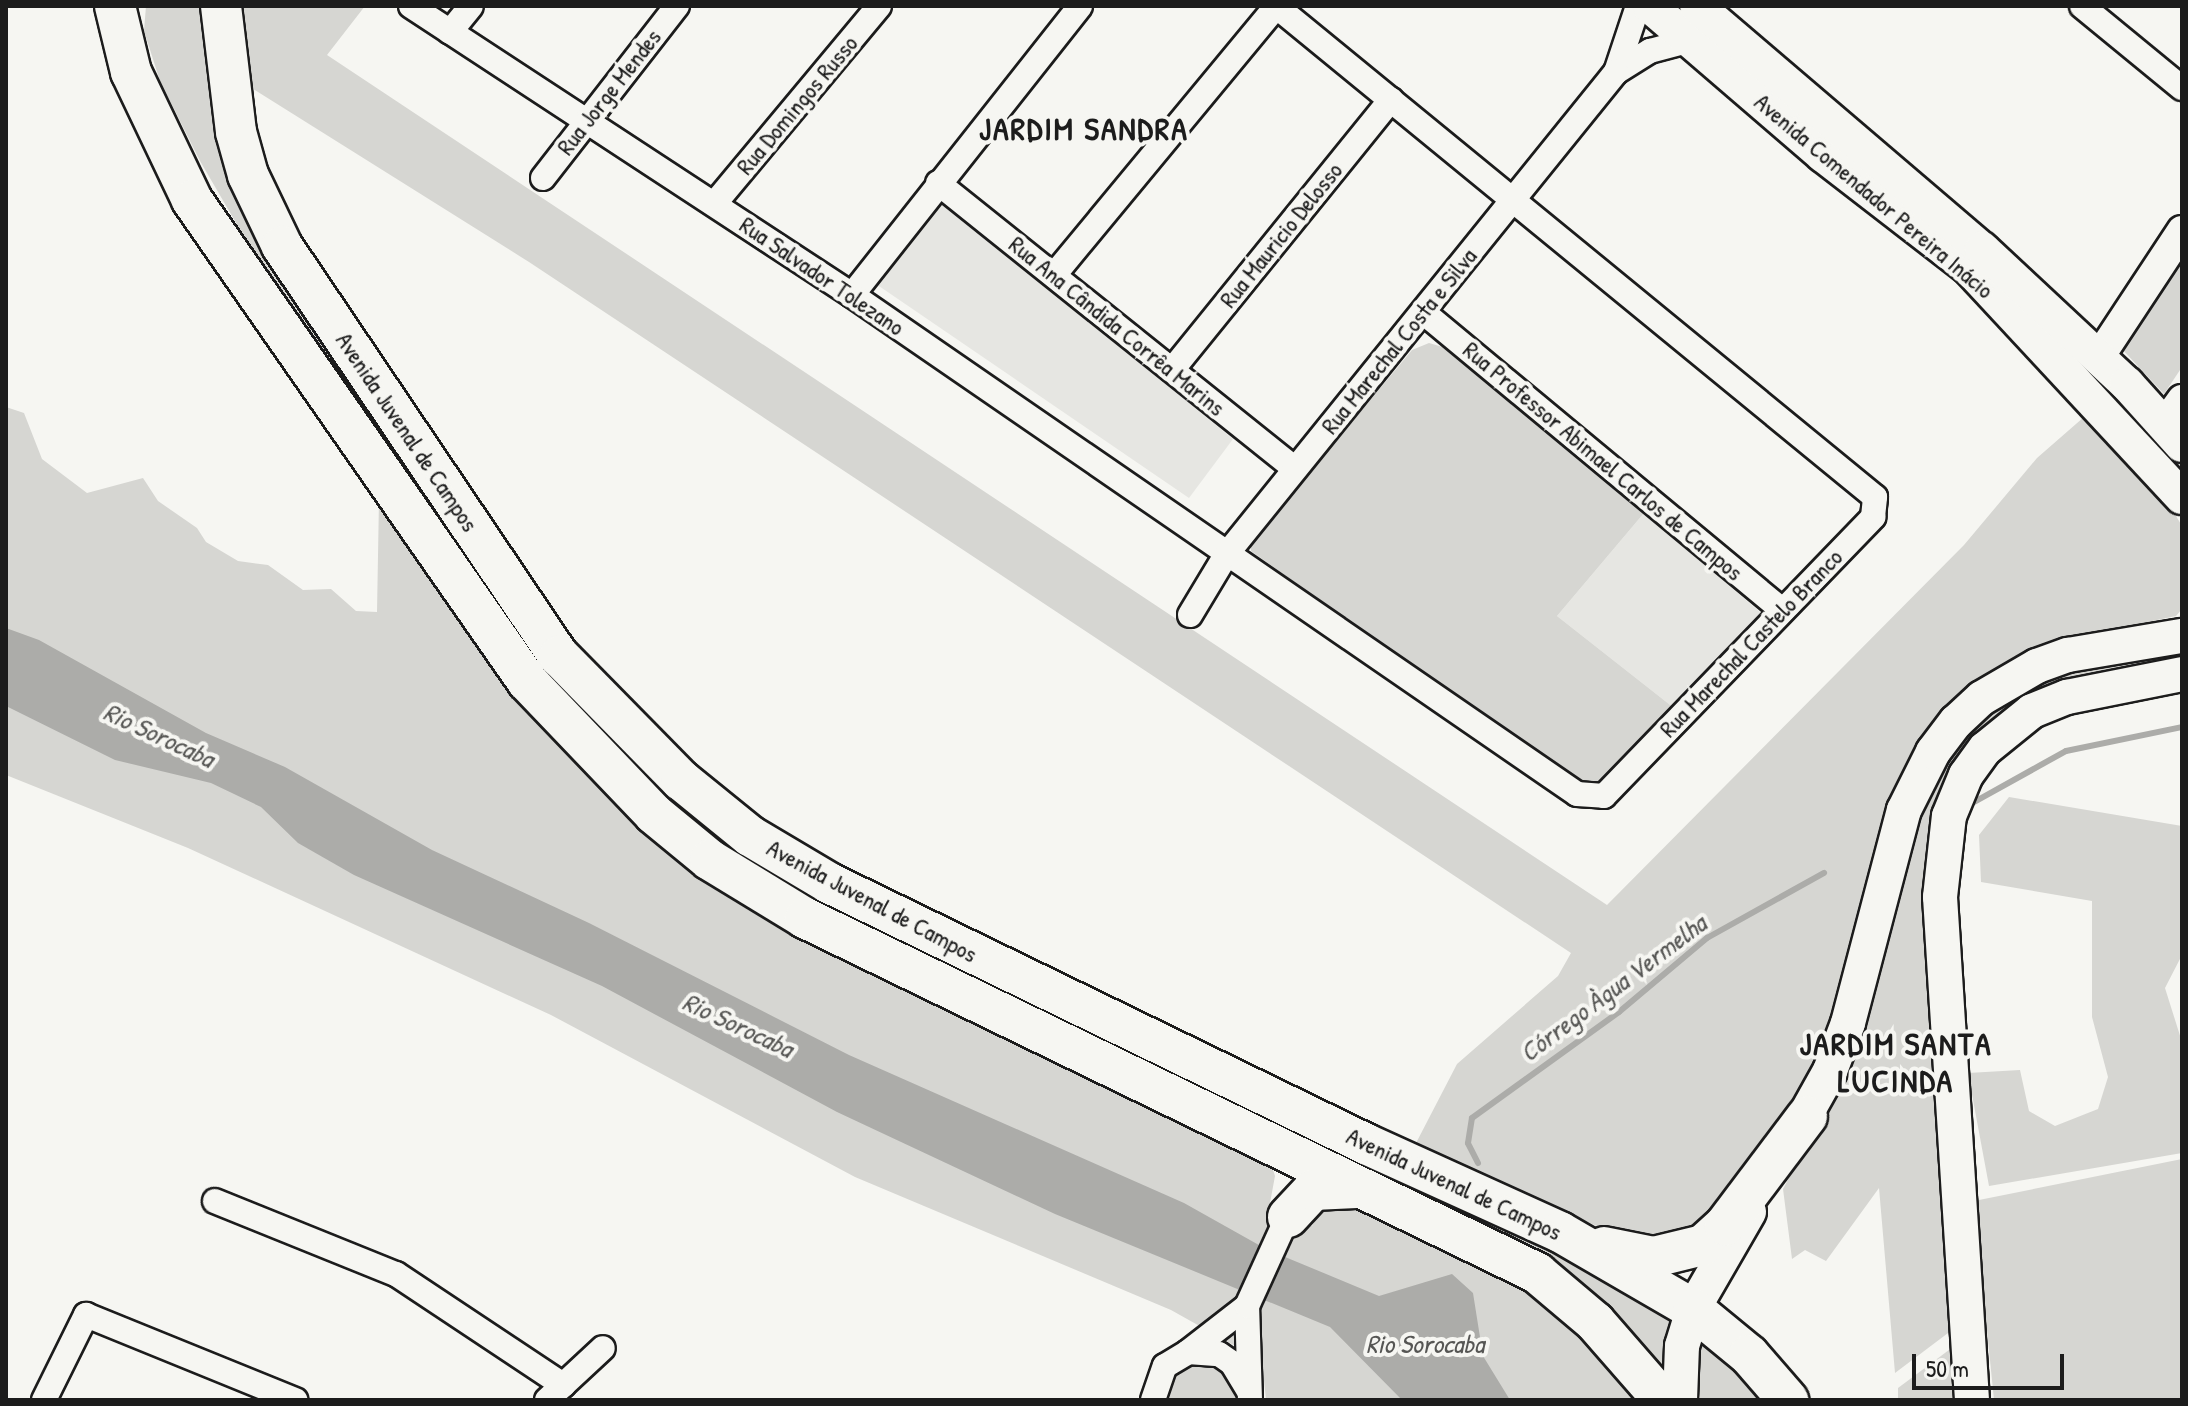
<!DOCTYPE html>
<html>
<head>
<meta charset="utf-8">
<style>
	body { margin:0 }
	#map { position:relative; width:2188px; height:1406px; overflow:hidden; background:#f6f6f2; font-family:"Patrick Hand",sans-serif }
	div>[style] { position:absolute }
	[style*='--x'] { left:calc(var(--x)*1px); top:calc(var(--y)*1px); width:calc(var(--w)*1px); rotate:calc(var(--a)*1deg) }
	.built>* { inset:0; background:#e6e6e2 }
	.green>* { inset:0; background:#d6d6d2 }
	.water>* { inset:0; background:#acaca9 }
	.stream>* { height:6px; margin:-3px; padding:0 3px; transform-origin:3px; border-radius:3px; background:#acaca9 }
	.roads { filter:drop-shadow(2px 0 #1c1c1c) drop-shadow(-2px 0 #1c1c1c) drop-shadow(0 2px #1c1c1c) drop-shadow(0 -2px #1c1c1c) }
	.minor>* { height:24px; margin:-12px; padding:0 12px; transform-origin:12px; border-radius:12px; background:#f6f6f2 }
	.tertiary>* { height:30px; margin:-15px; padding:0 15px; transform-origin:15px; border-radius:15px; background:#f6f6f2 }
	.secondary>* { height:34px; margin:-17px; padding:0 17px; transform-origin:17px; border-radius:17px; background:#f6f6f2 }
	.trunk>* { height:40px; margin:-20px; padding:0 20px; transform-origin:20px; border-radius:20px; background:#f6f6f2 }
	span { translate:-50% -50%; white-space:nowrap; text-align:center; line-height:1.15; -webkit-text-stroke:8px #f6f6f2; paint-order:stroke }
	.street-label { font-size:24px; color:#1c1c1c }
	.water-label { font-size:26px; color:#565654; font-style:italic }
	.district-label { font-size:32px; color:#1c1c1c; font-weight:700; letter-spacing:2px }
	.frame { position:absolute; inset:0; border:8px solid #1c1c1c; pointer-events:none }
	.scale { position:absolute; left:1912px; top:1354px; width:152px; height:36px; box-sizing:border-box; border:4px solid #1c1c1c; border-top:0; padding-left:10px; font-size:24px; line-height:28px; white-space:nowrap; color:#1c1c1c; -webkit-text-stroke:6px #f6f6f2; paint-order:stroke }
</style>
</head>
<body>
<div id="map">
	<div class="built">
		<div style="clip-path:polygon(940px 201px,1233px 439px,1189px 498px,876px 284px)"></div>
		<div style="clip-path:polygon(1644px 513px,1760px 612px,1759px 621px,1674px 708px,1557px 616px)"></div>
	</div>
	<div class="green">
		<div style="clip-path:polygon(146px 6px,199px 6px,222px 150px,627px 748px,1344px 1151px,1330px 1156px,871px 939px,705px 840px,548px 688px,281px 300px,200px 161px,160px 81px,144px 31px)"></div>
		<div style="clip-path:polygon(239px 6px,365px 6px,327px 55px,1607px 905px,1964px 545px,2037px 458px,2084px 417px,2167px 501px,2182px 526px,2182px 609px,2176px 616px,2047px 643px,1993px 671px,1944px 711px,1910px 757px,1880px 832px,1844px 1005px,1809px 1083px,1707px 1222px,1664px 1242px,1628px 1240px,1415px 1145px,1457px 1064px,1558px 976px,1571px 953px,529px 262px,250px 87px)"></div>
		<div style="clip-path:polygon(2182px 252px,2182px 367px,2164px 394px,2120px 347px)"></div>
		<div style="clip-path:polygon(1429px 343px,1446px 348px,1644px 513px,1557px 616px,1674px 708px,1604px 785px,1582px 788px,1251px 551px,1251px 543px,1412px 350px)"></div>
		<div style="clip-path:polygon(6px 407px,24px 413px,42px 459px,87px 493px,143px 478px,158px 501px,197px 528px,206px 542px,238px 561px,268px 565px,303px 590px,331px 589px,356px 611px,377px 612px,379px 499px,601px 782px,1271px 1163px,1275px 1176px,1270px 1203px,1312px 1226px,1323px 1207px,1342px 1199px,1537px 1290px,1650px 1400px,1266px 1400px,1262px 1361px,1171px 1310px,855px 1177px,551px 1015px,188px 848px,6px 775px)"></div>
		<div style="clip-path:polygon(2182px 643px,2182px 661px,2065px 685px,1937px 813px,1925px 857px,1927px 961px,1956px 1327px,1895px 1373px,1879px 1188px,1826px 1261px,1805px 1250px,1792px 1259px,1783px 1189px,1863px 1040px,1914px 820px,1957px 735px,2028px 680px)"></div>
		<div style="clip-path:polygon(2009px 797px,2182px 826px,2182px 955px,2165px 988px,2182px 1042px,2182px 1153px,1989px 1186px,1968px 1073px,2020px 1070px,2029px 1111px,2055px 1126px,2098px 1109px,2108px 1077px,2092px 1017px,2092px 901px,1981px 882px,1979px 835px)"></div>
		<div style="clip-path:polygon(2182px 1159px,2182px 1400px,1994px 1400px,1974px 1201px)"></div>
		<div style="clip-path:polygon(1378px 1165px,1617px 1281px,1673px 1315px,1666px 1378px,1359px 1167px)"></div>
		<div style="clip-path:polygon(1697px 1334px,1730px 1358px,1767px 1400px,1690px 1400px)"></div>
		<div style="clip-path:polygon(1957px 1344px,1961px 1400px,1898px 1400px,1898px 1388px)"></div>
		<div style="clip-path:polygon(1202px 1360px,1227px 1370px,1238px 1400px,1162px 1400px,1177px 1367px)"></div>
	</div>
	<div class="water">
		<div style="clip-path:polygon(6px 628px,39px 640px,206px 733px,285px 767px,432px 850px,589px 923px,849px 1055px,1184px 1203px,1266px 1249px,1379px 1296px,1452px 1274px,1473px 1293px,1483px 1356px,1510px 1400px,1402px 1400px,1330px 1327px,1055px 1214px,837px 1112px,602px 986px,354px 875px,298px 843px,261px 807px,211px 783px,115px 760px,6px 706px)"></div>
	</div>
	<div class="stream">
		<div style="--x:1967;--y:806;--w:113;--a:-29.1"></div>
		<div style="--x:2066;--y:751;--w:118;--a:-11.7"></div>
		<div style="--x:1478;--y:1163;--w:22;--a:-117"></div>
		<div style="--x:1468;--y:1143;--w:25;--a:-81"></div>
		<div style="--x:1472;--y:1118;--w:181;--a:-35.8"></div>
		<div style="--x:1619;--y:1012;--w:115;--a:-40.1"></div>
		<div style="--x:1707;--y:938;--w:134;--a:-29.1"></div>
	</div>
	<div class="roads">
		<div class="minor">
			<div style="--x:411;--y:6;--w:527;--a:33.24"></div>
			<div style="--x:852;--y:295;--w:880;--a:34.54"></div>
			<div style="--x:1577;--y:794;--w:27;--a:4"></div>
			<div style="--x:1604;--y:796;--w:388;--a:-46"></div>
			<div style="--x:1873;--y:517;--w:20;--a:-84"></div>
			<div style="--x:1875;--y:497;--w:775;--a:-140.66"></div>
			<div style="--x:1638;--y:6;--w:70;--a:108.4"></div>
			<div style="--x:1616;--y:72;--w:40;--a:-32"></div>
			<div style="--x:1650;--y:51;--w:39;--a:-15"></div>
			<div style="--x:2082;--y:6;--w:129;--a:39.4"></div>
			<div style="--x:450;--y:32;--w:33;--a:-51"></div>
			<div style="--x:543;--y:178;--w:218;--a:-52.1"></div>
			<div style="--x:938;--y:183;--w:457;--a:38.7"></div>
			<div style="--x:715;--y:203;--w:256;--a:-50.2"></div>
			<div style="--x:1054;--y:275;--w:348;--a:-50.4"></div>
			<div style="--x:852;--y:295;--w:368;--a:-51.7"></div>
			<div style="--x:1423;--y:312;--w:467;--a:39.7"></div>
			<div style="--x:1172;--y:370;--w:348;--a:-51"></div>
			<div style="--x:1190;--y:615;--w:70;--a:-59"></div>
			<div style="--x:1226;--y:555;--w:621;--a:-51.08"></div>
			<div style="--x:215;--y:1201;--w:195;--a:22"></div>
			<div style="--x:396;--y:1274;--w:201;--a:33.6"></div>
			<div style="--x:1188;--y:1352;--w:75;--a:-37.9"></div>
			<div style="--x:44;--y:1400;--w:95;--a:-63.7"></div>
			<div style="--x:86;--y:1315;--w:226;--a:22.1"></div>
			<div style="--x:547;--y:1400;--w:76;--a:-42.9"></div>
			<div style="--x:1153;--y:1400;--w:36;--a:-71"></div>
			<div style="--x:1165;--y:1366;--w:27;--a:-31"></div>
			<div style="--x:1188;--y:1352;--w:31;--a:4"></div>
			<div style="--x:1219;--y:1354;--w:16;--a:35"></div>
			<div style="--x:1232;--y:1363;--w:31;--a:59"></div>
			<div style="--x:1250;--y:1400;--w:94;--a:-91.8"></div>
			<div style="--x:1247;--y:1306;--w:111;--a:-65.5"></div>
		</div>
		<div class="tertiary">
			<div style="--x:2099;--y:357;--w:151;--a:-56.6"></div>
			<div style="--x:2164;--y:425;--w:31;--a:-54"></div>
		</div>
		<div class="secondary">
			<div style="--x:1650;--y:6;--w:228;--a:40.7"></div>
			<div style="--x:1823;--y:155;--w:183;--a:37.7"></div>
			<div style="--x:1968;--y:267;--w:314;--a:47.1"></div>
			<div style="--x:1697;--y:6;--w:375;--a:40.5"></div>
			<div style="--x:1982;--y:249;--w:198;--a:43"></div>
			<div style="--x:2127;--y:384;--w:82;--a:48"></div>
			<div style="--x:1792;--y:1139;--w:78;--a:-60.8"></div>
			<div style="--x:1830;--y:1071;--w:51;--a:-69.4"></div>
			<div style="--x:1848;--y:1023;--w:220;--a:-75.3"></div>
			<div style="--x:1904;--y:810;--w:65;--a:-63.4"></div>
			<div style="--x:1933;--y:752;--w:38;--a:-53"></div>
			<div style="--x:1956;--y:722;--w:35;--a:-43"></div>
			<div style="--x:1982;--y:698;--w:64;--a:-30.2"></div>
			<div style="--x:2037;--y:666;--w:33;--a:-20"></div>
			<div style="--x:2068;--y:655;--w:116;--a:-9.5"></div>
			<div style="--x:1680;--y:1400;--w:54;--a:-87.9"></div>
			<div style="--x:1682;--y:1346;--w:39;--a:-73"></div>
			<div style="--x:1693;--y:1309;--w:112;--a:-60"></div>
			<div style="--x:1972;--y:1400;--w:504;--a:-93.64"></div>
			<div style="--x:1940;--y:897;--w:81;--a:-83.7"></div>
			<div style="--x:1949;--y:816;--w:44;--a:-67.5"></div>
			<div style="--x:1966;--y:775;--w:32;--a:-54"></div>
			<div style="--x:1985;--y:749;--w:60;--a:-39"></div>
			<div style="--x:2032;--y:711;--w:38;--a:-22"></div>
			<div style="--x:2067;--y:697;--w:117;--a:-11.3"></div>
		</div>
		<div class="trunk">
			<div style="--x:115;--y:6;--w:68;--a:76.4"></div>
			<div style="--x:131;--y:72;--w:142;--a:64.5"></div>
			<div style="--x:192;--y:200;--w:586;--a:55.14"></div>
			<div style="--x:527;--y:681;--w:184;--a:46.3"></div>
			<div style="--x:654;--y:814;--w:72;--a:39.4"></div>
			<div style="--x:710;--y:860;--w:111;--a:31.4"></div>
			<div style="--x:805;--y:918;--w:814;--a:25.87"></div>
			<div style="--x:1537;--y:1273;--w:76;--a:40.2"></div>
			<div style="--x:1595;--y:1322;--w:103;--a:48.9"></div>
			<div style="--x:221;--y:6;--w:127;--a:83.2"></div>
			<div style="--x:236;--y:132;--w:45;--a:74.4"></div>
			<div style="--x:248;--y:175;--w:79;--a:64.4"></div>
			<div style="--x:282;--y:246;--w:495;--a:56"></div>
			<div style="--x:559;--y:656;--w:174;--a:45.5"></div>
			<div style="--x:681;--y:780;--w:89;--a:39.1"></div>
			<div style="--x:750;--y:836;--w:92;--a:30.7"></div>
			<div style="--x:829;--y:883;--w:597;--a:25.92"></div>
			<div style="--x:1366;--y:1144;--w:213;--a:24.4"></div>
			<div style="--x:1560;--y:1232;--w:154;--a:30.1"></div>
			<div style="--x:1693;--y:1309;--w:72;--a:39.4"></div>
			<div style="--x:1749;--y:1355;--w:60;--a:49.1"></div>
			<div style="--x:1288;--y:1217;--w:37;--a:-47"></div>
			<div style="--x:1313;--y:1190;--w:43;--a:-2.7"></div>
			<div style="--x:1604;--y:1247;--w:51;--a:11.3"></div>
			<div style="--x:1654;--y:1257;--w:50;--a:-13.8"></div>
			<div style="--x:1703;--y:1245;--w:30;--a:-42"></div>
			<div style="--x:1725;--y:1225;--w:136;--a:-53"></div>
		</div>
	</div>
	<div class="street-label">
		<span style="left:609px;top:92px;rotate:-52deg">Rua Jorge Mendes</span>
		<span style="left:797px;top:105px;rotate:-50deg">Rua Domingos Russo</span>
		<span style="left:1874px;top:196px;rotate:40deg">Avenida Comendador Pereira Inácio</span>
		<span style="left:1281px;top:235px;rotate:-51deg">Rua Mauricio Delosso</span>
		<span style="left:822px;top:276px;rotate:34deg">Rua Salvador Tolezano</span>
		<span style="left:1117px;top:326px;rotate:39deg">Rua Ana Cândida Corrêa Marins</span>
		<span style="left:1399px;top:341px;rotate:-51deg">Rua Marechal Costa e Silva</span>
		<span style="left:407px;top:432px;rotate:56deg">Avenida Juvenal de Campos</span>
		<span style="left:1603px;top:461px;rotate:40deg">Rua Professor Abimael Carlos de Campos</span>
		<span style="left:1751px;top:643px;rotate:-46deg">Rua Marechal Castelo Branco</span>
		<span style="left:872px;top:901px;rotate:28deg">Avenida Juvenal de Campos</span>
		<span style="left:1454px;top:1184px;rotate:25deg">Avenida Juvenal de Campos</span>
	</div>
	<div class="water-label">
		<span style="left:159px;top:735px;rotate:25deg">Rio Sorocaba</span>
		<span style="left:1613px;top:988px;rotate:-37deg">Córrego Àgua Vermelha</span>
		<span style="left:738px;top:1025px;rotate:25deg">Rio Sorocaba</span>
		<span style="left:1425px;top:1344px">Rio Sorocaba</span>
	</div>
	<div class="district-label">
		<span style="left:1084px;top:129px">JARDIM SANDRA</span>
		<span style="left:1896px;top:1063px">JARDIM SANTA<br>LUCINDA</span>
	</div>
	<div class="frame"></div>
	<div class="scale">50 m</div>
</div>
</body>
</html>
